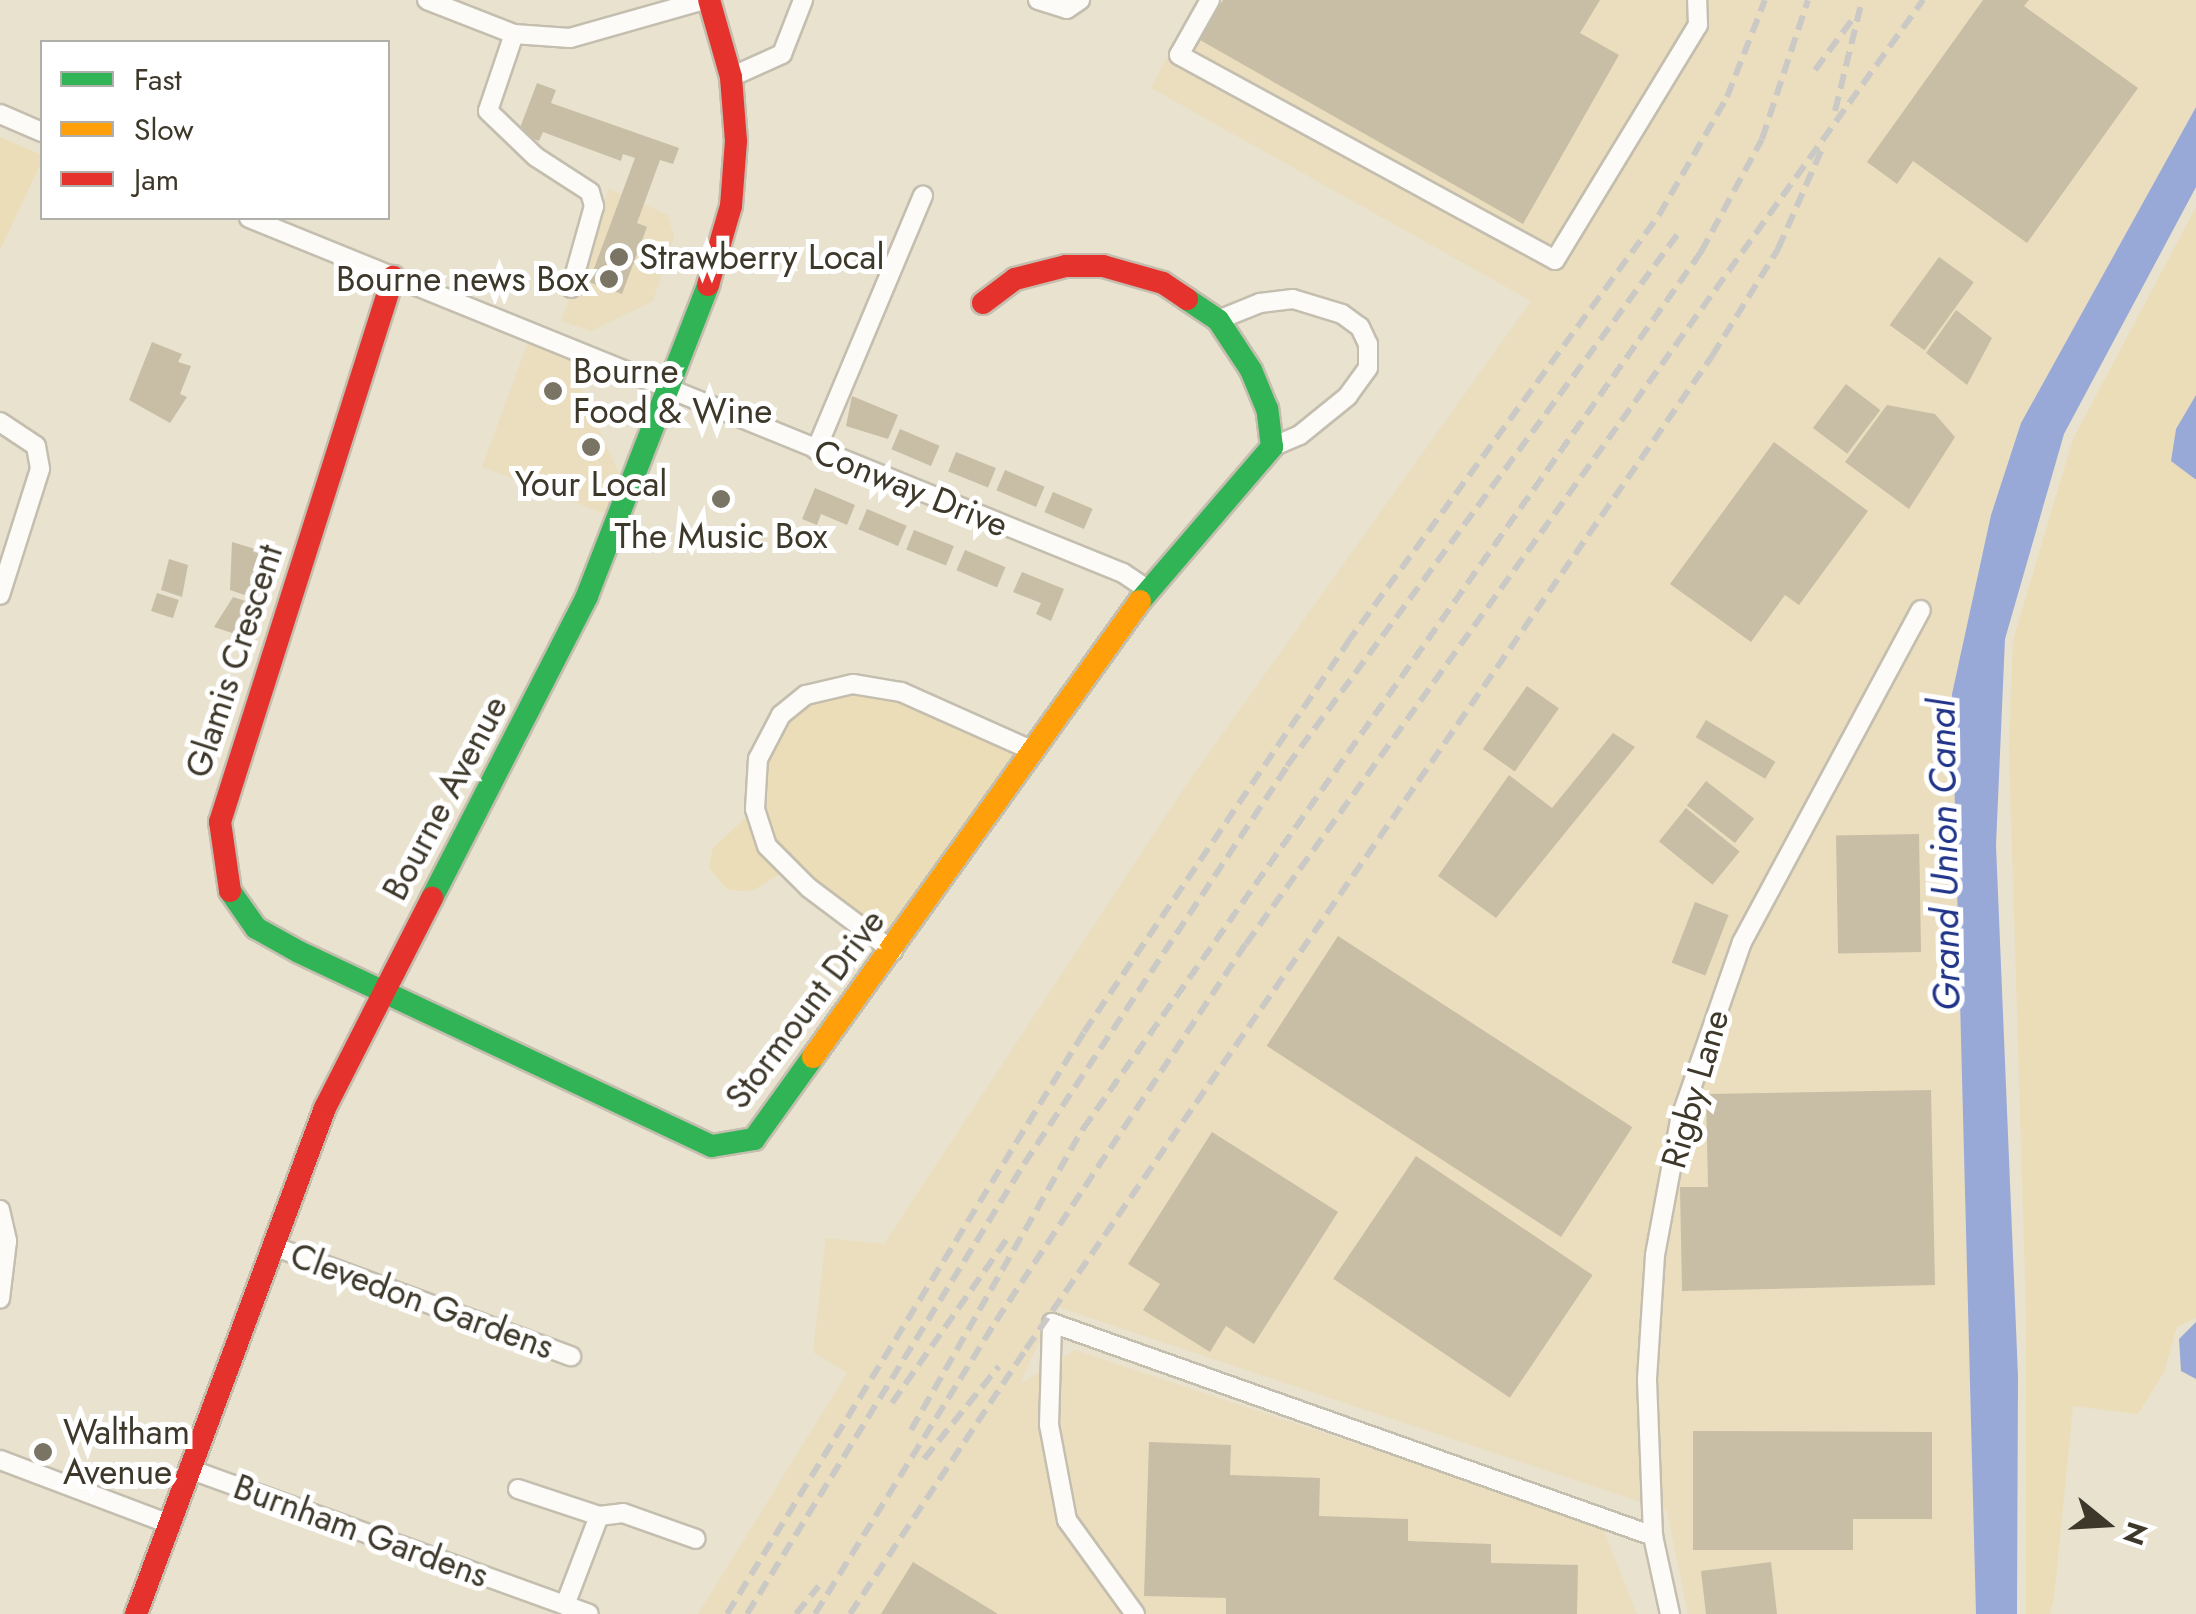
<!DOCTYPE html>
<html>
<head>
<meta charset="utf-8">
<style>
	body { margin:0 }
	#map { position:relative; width:2196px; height:1614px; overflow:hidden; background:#e9e2cf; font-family:Jost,sans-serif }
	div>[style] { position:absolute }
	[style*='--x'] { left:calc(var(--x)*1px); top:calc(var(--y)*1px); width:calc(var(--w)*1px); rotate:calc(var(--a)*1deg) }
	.built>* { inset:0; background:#eadebe }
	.green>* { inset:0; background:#ebddb7 }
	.water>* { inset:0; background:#99a9d7 }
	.building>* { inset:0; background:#c7bea5; transform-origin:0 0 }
	.roads { filter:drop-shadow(2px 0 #c4beaf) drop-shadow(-2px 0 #c4beaf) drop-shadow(0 2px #c4beaf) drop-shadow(0 -2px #c4beaf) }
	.street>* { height:18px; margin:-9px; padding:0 9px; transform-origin:9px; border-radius:9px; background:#fcfbf8 }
	.fast>* { height:22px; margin:-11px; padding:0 11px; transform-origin:11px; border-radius:11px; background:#30b455 }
	.slow>* { height:22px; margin:-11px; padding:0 11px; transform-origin:11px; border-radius:11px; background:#ff9f0a }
	.jam>* { height:22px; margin:-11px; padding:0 11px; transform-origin:11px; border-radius:11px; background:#e5322d }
	.rail>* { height:6px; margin-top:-3px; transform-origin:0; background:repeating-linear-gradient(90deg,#cbc9c5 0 15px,transparent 0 23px) }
	.dots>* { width:28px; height:28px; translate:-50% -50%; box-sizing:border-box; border:5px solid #fff; border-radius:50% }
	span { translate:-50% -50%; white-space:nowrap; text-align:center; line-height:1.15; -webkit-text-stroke:10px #fff; paint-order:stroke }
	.poi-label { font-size:35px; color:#3d382a }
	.left { translate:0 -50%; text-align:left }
	.right { translate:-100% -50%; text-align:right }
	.street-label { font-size:35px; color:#3d382a }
	.water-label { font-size:38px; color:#203489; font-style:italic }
	.legend { position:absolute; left:40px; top:40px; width:350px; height:180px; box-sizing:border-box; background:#fff; border:2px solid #b1afaa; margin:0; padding:12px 18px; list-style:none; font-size:30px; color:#3d382a }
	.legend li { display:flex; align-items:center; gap:20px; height:50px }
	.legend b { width:50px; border:2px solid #b1afaa }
	.north { position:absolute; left:2056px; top:1474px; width:100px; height:100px; -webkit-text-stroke:8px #fff; paint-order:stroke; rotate:108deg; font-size:28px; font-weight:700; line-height:40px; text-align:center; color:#3d382a }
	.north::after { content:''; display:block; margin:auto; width:35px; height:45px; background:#3d382a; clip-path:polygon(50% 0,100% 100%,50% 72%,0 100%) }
</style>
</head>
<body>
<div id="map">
	<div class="built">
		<div style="clip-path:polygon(1196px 0,2196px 0,2196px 107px,2021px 423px,1991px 515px,1952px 694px,1976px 1614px,1688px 1614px,1667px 1511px,1055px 1306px,1020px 1384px,1075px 1350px,1602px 1526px,1637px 1614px,698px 1614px,847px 1373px,813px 1352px,826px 1238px,884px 1244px,1188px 782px,1531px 301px,1151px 88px)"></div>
		<div style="clip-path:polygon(609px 189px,668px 215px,674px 237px,653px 301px,591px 331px,561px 321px)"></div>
		<div style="clip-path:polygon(530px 337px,567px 355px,619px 474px,608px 515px,482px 467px)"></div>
	</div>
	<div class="green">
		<div style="clip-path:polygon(0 137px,42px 155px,42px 161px,0 250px)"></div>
		<div style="clip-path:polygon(2196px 207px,2196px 1318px,2177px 1327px,2164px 1372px,2138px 1414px,2073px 1406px,2054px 1597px,2050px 1614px,2026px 1614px,2026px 1311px,2009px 748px,2013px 640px,2073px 439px)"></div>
		<div style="clip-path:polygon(853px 684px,901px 692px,1031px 750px,893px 951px,789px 868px,754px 890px,739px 891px,727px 889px,709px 868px,713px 848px,755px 809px,758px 759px,781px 715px)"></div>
	</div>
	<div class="water">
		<div style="clip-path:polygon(2196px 107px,2196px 187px,2064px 434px,2005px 639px,1996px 845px,2018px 1376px,2017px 1614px,1976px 1614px,1952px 694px,1991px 515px,2021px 423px)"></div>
		<div style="clip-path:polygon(2196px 395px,2196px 479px,2195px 479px,2171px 461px,2176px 429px)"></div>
		<div style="clip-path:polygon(2196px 1322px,2196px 1379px,2181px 1371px,2179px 1339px)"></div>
	</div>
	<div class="building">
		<div style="clip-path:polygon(1223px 0,1600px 0,1580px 33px,1619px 55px,1523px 224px,1200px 40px)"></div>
		<div style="clip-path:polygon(1983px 0,2029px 0,2024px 6px,2138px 88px,2027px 243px,1913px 161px,1897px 184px,1867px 162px)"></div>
		<div style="clip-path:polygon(537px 83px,556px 90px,551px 103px,679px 148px,673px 164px,660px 160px,637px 223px,647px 227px,622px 294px,589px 282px,635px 158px,623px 154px,621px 161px,543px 132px,539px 141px,518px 133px)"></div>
		<div style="left:1939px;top:257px;width:43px;height:84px;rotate:36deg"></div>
		<div style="clip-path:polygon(1956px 310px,1992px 338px,1967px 385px,1926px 353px)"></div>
		<div style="clip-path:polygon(152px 342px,182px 354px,178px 362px,191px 366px,180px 394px,187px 397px,170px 423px,129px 400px)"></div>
		<div style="left:1846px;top:384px;width:43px;height:55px;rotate:37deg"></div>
		<div style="clip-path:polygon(852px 396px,898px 415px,888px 439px,846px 426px)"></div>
		<div style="clip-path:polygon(1887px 405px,1935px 414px,1955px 437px,1909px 509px,1845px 462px)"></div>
		<div style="left:900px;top:429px;width:43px;height:22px;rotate:23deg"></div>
		<div style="clip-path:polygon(1774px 442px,1868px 511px,1799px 605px,1785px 595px,1751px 642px,1670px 584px)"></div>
		<div style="left:956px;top:452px;width:43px;height:21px;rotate:22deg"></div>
		<div style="left:1005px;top:470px;width:43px;height:22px;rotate:23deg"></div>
		<div style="clip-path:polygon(815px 488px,855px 505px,847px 525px,821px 514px,817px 525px,802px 519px)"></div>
		<div style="left:1053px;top:492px;width:43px;height:22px;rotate:23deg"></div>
		<div style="left:867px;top:509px;width:43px;height:22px;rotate:23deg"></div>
		<div style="left:914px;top:530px;width:43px;height:21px;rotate:22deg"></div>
		<div style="clip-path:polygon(232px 542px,268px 553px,256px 599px,230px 590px)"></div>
		<div style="left:965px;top:550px;width:44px;height:22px;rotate:23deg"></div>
		<div style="clip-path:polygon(169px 559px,188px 565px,182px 597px,161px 590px)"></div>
		<div style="clip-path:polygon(1022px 572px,1064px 589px,1051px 621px,1036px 614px,1041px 603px,1013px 592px)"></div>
		<div style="left:157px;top:593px;width:23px;height:19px;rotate:18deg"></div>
		<div style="clip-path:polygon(233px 597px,255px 604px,244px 637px,214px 627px)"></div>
		<div style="left:1527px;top:686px;width:39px;height:77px;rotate:35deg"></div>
		<div style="left:1706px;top:720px;width:81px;height:20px;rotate:31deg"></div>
		<div style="clip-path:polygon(1613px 733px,1635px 747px,1496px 918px,1438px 876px,1509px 775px,1552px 808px)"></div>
		<div style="left:1706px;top:781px;width:61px;height:31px;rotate:38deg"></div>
		<div style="left:1686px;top:808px;width:69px;height:43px;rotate:39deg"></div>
		<div style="left:1919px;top:834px;width:118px;height:83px;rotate:89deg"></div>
		<div style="left:1695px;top:902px;width:36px;height:65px;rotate:21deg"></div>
		<div style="left:1338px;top:936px;width:351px;height:131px;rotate:33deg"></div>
		<div style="clip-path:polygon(1931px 1090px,1935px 1285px,1682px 1291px,1680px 1187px,1708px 1187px,1706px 1094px)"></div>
		<div style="clip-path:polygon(1212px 1132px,1338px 1212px,1254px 1344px,1226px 1326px,1210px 1352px,1143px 1310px,1160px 1284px,1128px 1264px)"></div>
		<div style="left:1416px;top:1156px;width:213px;height:148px;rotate:34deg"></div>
		<div style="clip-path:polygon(1693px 1431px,1932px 1432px,1932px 1519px,1853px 1519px,1853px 1550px,1693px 1550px)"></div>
		<div style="clip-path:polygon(1149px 1442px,1231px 1445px,1230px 1475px,1320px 1478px,1319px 1516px,1408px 1519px,1408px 1541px,1491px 1544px,1491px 1563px,1578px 1565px,1577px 1614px,1226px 1614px,1226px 1598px,1144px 1596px)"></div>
		<div style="clip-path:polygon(913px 1562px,998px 1614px,881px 1614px)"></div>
		<div style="clip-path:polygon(1771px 1562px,1777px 1614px,1706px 1614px,1701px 1571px)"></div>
	</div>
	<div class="roads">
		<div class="street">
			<div style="--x:427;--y:0;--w:93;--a:21.3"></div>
			<div style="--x:514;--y:34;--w:56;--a:4.1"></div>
			<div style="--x:570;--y:38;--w:139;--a:-15.8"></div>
			<div style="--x:1038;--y:0;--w:30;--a:17"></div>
			<div style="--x:1067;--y:9;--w:16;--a:-35"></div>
			<div style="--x:1210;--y:0;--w:63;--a:119.4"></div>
			<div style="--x:1179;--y:55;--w:428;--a:28.6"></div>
			<div style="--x:1555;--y:260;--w:275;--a:-58.7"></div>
			<div style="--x:1698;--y:25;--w:25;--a:-92"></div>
			<div style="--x:514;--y:34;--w:81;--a:108.7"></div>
			<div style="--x:488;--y:111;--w:66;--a:43.8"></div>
			<div style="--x:536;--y:157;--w:64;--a:32.9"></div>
			<div style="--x:590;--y:192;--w:15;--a:74"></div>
			<div style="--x:594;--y:206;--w:85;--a:105.7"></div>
			<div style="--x:731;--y:77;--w:56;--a:-24.3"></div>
			<div style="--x:782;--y:54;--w:58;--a:-68.7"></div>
			<div style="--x:0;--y:114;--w:46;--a:23.2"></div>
			<div style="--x:249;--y:218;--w:943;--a:22.11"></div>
			<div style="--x:1123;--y:573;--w:30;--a:34"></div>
			<div style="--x:1218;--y:320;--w:45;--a:-22"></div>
			<div style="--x:1260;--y:303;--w:33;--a:-7"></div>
			<div style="--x:1293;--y:299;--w:51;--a:17"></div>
			<div style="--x:1342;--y:314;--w:22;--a:36"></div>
			<div style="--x:1360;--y:327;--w:19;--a:65"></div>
			<div style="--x:1368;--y:344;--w:24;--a:90"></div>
			<div style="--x:1368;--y:368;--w:34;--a:126"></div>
			<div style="--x:1348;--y:396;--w:62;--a:140.9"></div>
			<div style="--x:1300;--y:435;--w:30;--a:157"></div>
			<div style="--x:0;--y:422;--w:43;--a:33.7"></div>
			<div style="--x:36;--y:446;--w:23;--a:80"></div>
			<div style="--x:40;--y:469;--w:132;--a:107.6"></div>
			<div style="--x:816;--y:450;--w:276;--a:-67.2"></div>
			<div style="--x:893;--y:951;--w:105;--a:-143.1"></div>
			<div style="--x:809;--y:888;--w:59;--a:-135"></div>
			<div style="--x:767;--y:846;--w:39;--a:-108"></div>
			<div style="--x:755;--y:809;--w:50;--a:-86.6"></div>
			<div style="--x:758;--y:759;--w:50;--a:-62.4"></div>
			<div style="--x:781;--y:715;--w:32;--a:-39"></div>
			<div style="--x:806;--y:695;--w:48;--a:-13.2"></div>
			<div style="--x:853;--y:684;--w:49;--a:9.5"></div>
			<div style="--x:901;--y:692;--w:142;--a:24"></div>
			<div style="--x:0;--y:1210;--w:32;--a:77"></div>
			<div style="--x:7;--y:1241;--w:58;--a:96.9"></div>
			<div style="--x:273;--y:1246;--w:318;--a:20.3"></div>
			<div style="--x:0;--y:1460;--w:181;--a:20.7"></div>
			<div style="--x:189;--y:1469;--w:425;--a:19.9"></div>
			<div style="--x:518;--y:1489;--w:85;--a:18.4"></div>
			<div style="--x:599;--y:1516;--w:24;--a:-7"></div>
			<div style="--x:623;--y:1513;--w:77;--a:19.6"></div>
			<div style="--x:565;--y:1605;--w:95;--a:-69.1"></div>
			<div style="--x:1135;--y:1614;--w:116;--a:-125.9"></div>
			<div style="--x:1067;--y:1520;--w:97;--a:-100.7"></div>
			<div style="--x:1049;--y:1425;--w:102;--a:-88.3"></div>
			<div style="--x:1052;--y:1323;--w:638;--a:19.51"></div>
			<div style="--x:1670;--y:1614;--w:80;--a:-102.3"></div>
			<div style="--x:1653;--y:1536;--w:157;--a:-92.2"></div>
			<div style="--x:1647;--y:1379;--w:124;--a:-86.3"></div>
			<div style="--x:1655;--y:1255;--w:137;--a:-79.5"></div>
			<div style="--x:1680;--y:1120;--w:188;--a:-70.8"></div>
			<div style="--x:1742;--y:942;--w:377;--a:-61.7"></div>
		</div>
		<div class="fast">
			<div style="--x:1140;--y:601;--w:203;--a:-49.4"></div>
			<div style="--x:1272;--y:447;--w:38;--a:-97"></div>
			<div style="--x:1267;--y:409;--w:42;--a:-112.3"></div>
			<div style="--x:1251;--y:370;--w:60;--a:-123.4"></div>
			<div style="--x:1218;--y:320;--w:37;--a:-146"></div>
			<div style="--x:230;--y:891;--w:45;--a:54.9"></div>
			<div style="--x:256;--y:928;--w:49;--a:29.2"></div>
			<div style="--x:299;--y:952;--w:456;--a:25.2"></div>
			<div style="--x:712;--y:1146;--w:43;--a:-9.5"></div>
			<div style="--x:754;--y:1139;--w:101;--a:-54.3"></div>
			<div style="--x:432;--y:898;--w:339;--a:-62.8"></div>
			<div style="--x:587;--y:596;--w:334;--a:-68.7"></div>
		</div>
		<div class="slow">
			<div style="--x:813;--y:1057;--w:561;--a:-54.36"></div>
		</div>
		<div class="jam">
			<div style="--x:708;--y:285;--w:82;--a:-73.8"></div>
			<div style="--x:731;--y:206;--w:65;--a:-85.6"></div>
			<div style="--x:736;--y:141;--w:64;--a:-94.5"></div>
			<div style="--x:731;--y:77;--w:80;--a:-105.9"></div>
			<div style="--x:983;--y:303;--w:40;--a:-37"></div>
			<div style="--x:1015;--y:279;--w:53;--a:-14.3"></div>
			<div style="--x:1066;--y:266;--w:37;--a:0"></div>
			<div style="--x:1103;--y:266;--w:62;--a:15.8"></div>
			<div style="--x:1163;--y:283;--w:29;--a:34"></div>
			<div style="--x:230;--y:891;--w:70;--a:-98.2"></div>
			<div style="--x:220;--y:822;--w:572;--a:-72.39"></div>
			<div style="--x:136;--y:1614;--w:540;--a:-69.52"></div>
			<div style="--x:325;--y:1108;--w:236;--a:-63"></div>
		</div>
	</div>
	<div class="rail">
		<div style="--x:1815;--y:70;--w:67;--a:-53.5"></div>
		<div style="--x:1835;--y:111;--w:114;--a:-76.3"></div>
		<div style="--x:892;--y:1403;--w:200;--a:-55"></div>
		<div style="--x:911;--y:1430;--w:347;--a:-60.3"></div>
		<div style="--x:1083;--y:1129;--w:1073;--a:-54.83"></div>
		<div style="--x:1701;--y:252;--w:128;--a:-61.6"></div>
		<div style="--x:1762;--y:139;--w:146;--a:-71.7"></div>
		<div style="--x:924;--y:1459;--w:119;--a:-51.1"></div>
		<div style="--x:727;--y:1614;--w:683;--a:-58.47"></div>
		<div style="--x:1084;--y:1032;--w:470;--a:-55.9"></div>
		<div style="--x:1347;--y:643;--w:530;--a:-53.91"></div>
		<div style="--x:1659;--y:215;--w:136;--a:-60"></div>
		<div style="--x:1727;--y:97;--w:104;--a:-68.6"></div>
		<div style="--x:747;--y:1614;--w:528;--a:-58.39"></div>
		<div style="--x:1024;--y:1164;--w:477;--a:-56.5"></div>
		<div style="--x:1287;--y:766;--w:659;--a:-53.7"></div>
		<div style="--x:796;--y:1614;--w:36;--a:-51"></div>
		<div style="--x:815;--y:1614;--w:344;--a:-58.3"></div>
		<div style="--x:996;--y:1321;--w:452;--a:-56.5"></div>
		<div style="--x:1246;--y:944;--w:1162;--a:-54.35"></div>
		<div style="--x:850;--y:1614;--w:318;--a:-56.4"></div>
		<div style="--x:1026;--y:1349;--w:1207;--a:-55.36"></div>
		<div style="--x:1712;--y:356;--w:126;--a:-58.3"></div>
		<div style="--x:1778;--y:249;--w:109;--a:-66.3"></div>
	</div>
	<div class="dots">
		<div style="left:619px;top:257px;background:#797464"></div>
		<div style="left:609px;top:279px;background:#797464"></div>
		<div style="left:553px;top:391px;background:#797464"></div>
		<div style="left:591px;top:447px;background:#797464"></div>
		<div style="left:721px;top:499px;background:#797464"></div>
		<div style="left:43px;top:1452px;background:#797464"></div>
	</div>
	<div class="poi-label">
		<span class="left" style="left:639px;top:257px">Strawberry Local</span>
		<span class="right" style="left:589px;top:279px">Bourne news Box</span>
		<span class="left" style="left:573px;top:391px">Bourne<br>Food &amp; Wine</span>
		<span style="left:591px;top:484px">Your Local</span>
		<span style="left:721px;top:536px">The Music Box</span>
		<span class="left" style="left:63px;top:1452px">Waltham<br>Avenue</span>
	</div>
	<div class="street-label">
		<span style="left:911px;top:488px;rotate:22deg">Conway Drive</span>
		<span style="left:234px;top:661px;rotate:-72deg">Glamis Crescent</span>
		<span style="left:445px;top:798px;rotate:-62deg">Bourne Avenue</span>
		<span style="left:805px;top:1009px;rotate:-53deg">Stormount Drive</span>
		<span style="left:1695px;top:1089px;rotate:-74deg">Rigby Lane</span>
		<span style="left:422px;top:1301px;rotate:20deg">Clevedon Gardens</span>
		<span style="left:361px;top:1531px;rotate:20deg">Burnham Gardens</span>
	</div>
	<div class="water-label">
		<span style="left:1944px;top:855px;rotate:-91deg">Grand Union Canal</span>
	</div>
	<ul class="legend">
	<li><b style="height:12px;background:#30b455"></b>Fast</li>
	<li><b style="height:12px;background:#ff9f0a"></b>Slow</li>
	<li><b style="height:12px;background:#e5322d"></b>Jam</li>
	</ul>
	<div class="north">N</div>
</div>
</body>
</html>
